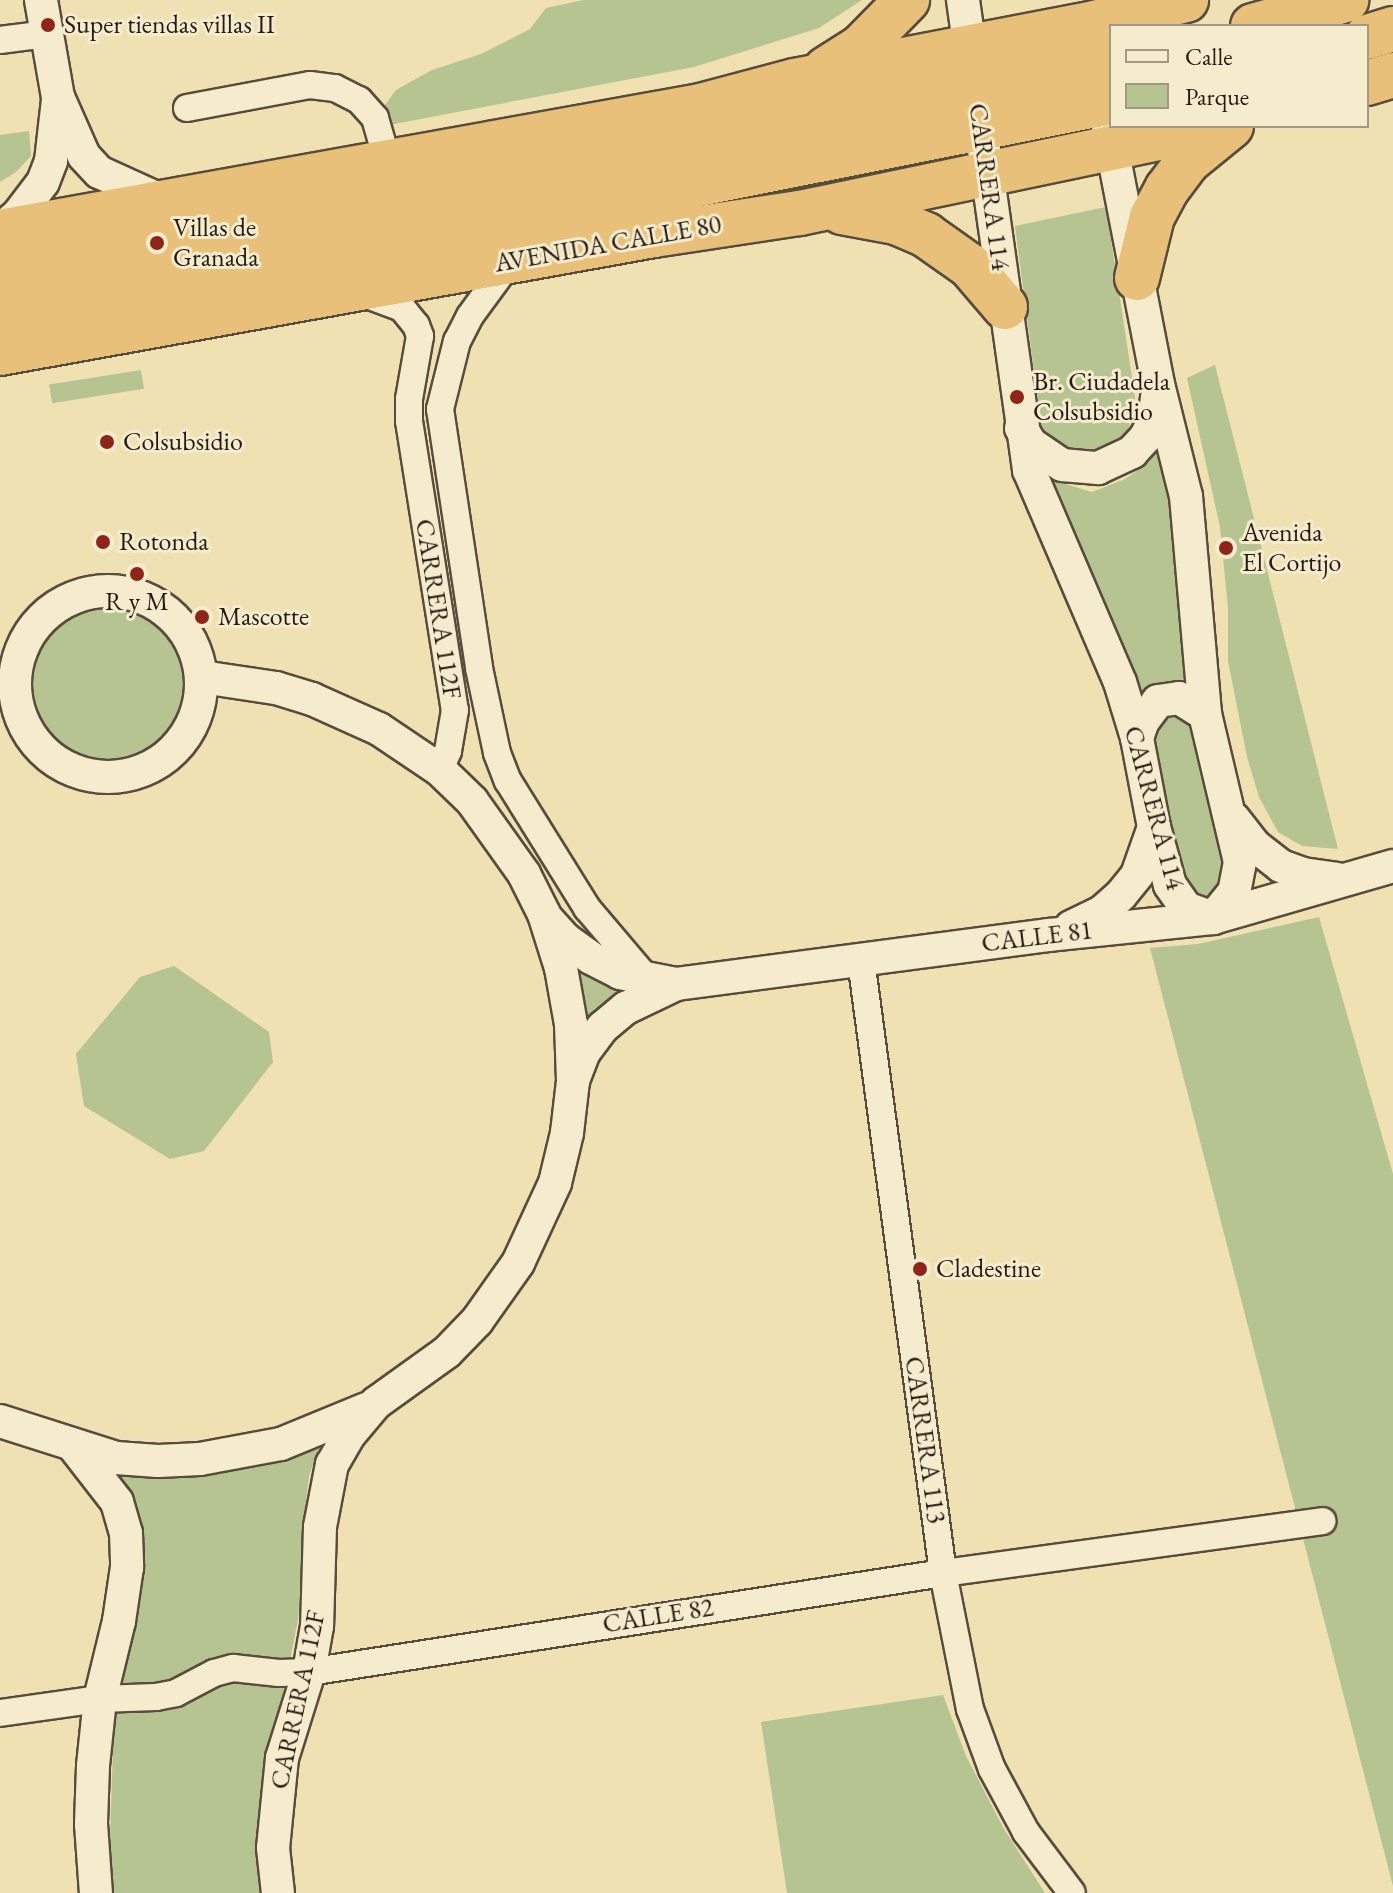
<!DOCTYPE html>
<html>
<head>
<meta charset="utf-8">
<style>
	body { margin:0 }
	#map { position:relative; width:1393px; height:1893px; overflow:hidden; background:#f0e1b3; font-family:"EB Garamond",serif }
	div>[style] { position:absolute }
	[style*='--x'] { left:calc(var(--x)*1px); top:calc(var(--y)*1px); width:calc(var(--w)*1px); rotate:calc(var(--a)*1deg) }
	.green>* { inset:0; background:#b5c490; transform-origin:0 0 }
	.round { border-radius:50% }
	.roads { filter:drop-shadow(2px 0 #584c3c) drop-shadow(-2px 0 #584c3c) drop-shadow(0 2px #584c3c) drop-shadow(0 -2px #584c3c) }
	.minor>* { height:26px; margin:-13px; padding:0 13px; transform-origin:13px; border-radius:13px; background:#f5ecce }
	.tertiary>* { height:32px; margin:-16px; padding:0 16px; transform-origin:16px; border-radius:16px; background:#f5ecce }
	.tertiary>.ring { margin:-16px; padding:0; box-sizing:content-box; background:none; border:32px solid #f5ecce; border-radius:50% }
	.trunk>* { height:44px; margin:-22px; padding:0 22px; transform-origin:22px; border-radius:22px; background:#e8c07a }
	.dots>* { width:22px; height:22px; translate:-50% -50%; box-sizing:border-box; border:4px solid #f5ecce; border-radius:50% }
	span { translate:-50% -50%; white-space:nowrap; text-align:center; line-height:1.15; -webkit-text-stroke:6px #f5ecce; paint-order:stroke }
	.poi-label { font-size:26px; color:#261b14 }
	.left { translate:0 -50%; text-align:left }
	.street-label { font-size:26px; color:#261b14 }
	.legend { position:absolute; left:1109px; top:24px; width:260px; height:104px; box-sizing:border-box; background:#f5ecce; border:2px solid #a29884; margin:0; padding:10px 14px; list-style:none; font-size:24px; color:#261b14 }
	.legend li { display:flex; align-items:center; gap:16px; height:40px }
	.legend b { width:40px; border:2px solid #a29884 }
</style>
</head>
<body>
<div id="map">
	<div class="green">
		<div style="clip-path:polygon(583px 0,862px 0,819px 28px,694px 67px,389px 125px,385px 105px,396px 90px,432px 70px,481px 54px,530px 29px,546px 8px)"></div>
		<div style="clip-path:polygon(29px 131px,31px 156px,16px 172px,0 182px,0 135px)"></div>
		<div style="clip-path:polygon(1106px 207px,1135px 397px,1129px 428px,1119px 443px,1092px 454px,1071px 451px,1050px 438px,1041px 425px,1015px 226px)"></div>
		<div style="clip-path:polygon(1215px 365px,1338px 849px,1302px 846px,1278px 832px,1259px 797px,1247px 757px,1228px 661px,1228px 608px,1220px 527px,1187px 378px)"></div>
		<div style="left:141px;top:370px;width:19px;height:93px;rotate:81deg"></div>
		<div style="clip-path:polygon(1160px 446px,1175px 507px,1189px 692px,1137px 715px,1042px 477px,1092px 492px,1125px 479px,1148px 463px)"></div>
		<div class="round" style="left:28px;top:603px;width:160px;height:160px"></div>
		<div style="clip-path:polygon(1176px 709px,1194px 720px,1232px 863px,1215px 903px,1186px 892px,1151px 764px,1152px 722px)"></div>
		<div style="clip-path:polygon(1319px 917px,1393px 1174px,1393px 1886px,1150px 948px,1198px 944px)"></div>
		<div style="clip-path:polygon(574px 957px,637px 989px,584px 1033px)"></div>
		<div style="clip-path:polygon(174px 966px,269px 1032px,273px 1062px,204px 1151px,170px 1159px,84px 1106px,76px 1054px,140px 977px)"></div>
		<div style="clip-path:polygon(320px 1444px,309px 1476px,305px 1509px,298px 1620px,263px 1797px,260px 1853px,263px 1893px,114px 1893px,109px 1864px,114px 1720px,140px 1530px,134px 1501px,118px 1472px,197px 1474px,267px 1464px)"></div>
		<div style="clip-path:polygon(943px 1695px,966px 1756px,1004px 1829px,1045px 1893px,787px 1893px,761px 1722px)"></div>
	</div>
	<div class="roads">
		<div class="minor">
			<div style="--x:0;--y:40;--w:46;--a:-7.4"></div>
			<div style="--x:187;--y:108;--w:125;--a:-10.6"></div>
			<div style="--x:310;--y:85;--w:25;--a:7"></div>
			<div style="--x:335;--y:88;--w:27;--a:27"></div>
			<div style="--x:359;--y:100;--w:24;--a:48"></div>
			<div style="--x:375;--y:118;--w:47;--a:73.9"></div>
			<div style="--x:511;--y:260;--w:69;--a:126.2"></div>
			<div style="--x:470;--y:316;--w:28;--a:117"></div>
			<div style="--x:457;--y:341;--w:70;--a:104"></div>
			<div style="--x:440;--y:409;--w:262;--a:81.4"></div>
			<div style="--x:479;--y:668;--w:87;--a:78"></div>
			<div style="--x:497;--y:753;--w:30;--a:69"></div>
			<div style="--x:508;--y:781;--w:150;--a:58.1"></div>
			<div style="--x:587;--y:908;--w:94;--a:49.7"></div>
			<div style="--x:362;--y:293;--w:43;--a:20.6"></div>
			<div style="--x:402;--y:308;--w:22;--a:51"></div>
			<div style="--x:416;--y:325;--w:12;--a:70"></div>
			<div style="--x:420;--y:336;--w:64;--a:99.9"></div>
			<div style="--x:409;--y:399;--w:22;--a:90"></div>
			<div style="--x:409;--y:421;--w:293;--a:81"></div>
			<div style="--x:455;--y:710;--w:42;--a:99.7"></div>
			<div style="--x:448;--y:751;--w:21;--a:113"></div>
			<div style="--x:861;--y:960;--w:618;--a:82.38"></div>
			<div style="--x:943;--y:1573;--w:139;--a:78.8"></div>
			<div style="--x:970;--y:1709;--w:64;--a:69.9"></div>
			<div style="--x:992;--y:1769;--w:72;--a:61.6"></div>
			<div style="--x:1026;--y:1832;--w:76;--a:53"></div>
			<div style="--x:0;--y:1713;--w:101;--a:-8"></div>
			<div style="--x:100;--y:1699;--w:56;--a:-2"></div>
			<div style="--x:156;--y:1697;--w:20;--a:-11"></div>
			<div style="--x:176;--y:1693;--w:43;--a:-27.8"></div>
			<div style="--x:214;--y:1673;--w:20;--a:-15"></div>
			<div style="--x:233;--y:1668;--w:46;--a:6.2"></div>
			<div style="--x:279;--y:1673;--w:30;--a:-2"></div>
			<div style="--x:309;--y:1672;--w:642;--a:-8.88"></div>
			<div style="--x:943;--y:1573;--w:383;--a:-7.8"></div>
		</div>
		<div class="tertiary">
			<div style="--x:41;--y:0;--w:98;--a:80.1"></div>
			<div style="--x:58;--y:97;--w:64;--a:66.2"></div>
			<div style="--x:84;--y:156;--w:22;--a:47"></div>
			<div style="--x:99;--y:172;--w:75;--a:24.5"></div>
			<div style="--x:963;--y:0;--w:475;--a:82"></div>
			<div style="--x:1029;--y:470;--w:231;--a:66.8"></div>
			<div style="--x:1120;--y:682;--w:59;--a:73.1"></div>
			<div style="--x:1137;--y:738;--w:91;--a:79.2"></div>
			<div style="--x:1154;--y:827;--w:60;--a:74.6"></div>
			<div style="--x:1170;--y:885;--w:28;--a:55"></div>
			<div style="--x:1186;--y:908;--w:29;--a:20"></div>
			<div style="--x:1108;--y:127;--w:262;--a:79"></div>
			<div style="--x:1158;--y:384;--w:115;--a:76"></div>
			<div style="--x:1186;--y:496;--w:219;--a:85"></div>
			<div style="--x:1205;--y:714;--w:152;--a:76.7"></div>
			<div style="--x:1240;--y:862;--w:31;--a:101"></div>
			<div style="--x:1234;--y:892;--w:33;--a:129"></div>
			<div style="--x:0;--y:230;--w:23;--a:-40"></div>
			<div style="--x:18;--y:215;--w:41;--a:-52.9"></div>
			<div style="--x:43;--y:182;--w:22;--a:-69"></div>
			<div style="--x:51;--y:161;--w:61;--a:-83.5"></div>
			<div style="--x:1021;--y:428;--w:19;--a:58"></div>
			<div style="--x:1031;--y:444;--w:37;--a:34"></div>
			<div style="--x:1062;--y:465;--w:36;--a:5"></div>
			<div style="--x:1098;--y:468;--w:38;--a:-25"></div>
			<div style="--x:1132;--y:452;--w:19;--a:-47"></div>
			<div style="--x:1145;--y:438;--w:18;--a:-61"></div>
			<div style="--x:1154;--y:422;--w:33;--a:-83"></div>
			<div class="ring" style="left:15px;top:591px;width:154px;height:154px"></div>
			<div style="--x:202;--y:677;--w:75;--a:8.5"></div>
			<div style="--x:276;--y:688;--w:38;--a:17"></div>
			<div style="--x:312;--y:699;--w:73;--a:24.1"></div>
			<div style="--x:379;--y:729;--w:73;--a:33.9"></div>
			<div style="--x:440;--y:770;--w:45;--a:44.1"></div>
			<div style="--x:472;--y:801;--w:90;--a:54.5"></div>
			<div style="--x:524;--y:874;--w:45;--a:63.4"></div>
			<div style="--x:544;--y:914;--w:57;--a:72.5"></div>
			<div style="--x:561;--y:968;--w:57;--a:79.9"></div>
			<div style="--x:571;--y:1024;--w:57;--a:88"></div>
			<div style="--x:573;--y:1081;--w:52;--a:96.6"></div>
			<div style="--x:567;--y:1133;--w:51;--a:103.5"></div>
			<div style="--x:555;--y:1183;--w:88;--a:114.8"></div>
			<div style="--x:518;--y:1263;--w:71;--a:125.3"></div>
			<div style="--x:477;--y:1321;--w:43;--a:134.1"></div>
			<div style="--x:447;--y:1352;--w:87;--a:144.3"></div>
			<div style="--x:376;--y:1403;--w:42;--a:130.2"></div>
			<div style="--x:349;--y:1435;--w:34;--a:120"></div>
			<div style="--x:332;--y:1464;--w:64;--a:100.8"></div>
			<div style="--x:320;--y:1527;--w:99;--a:91.7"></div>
			<div style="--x:317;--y:1626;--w:47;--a:99.9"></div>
			<div style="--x:309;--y:1672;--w:90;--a:107.4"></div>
			<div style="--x:282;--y:1758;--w:90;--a:95.7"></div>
			<div style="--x:273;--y:1848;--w:45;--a:83.7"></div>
			<div style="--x:1137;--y:738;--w:18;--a:-71"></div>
			<div style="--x:1143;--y:721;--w:25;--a:-53"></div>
			<div style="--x:1158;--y:701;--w:21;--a:-8"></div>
			<div style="--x:1179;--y:698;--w:31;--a:32"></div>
			<div style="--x:1234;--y:819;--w:33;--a:52"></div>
			<div style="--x:1254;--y:845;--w:34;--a:38"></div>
			<div style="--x:1281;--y:866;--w:23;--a:20"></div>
			<div style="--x:1303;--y:874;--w:34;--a:8"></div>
			<div style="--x:547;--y:919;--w:27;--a:48"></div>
			<div style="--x:565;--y:939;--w:32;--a:36"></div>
			<div style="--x:591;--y:958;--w:33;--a:27"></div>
			<div style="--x:620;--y:973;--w:57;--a:11.1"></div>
			<div style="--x:1071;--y:927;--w:34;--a:-26"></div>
			<div style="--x:1102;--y:912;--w:25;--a:-42"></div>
			<div style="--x:1121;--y:895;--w:26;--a:-51"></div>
			<div style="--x:1137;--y:875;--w:51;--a:-70.5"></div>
			<div style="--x:574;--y:1078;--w:28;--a:-69"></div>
			<div style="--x:584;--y:1052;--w:31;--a:-53"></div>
			<div style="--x:603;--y:1027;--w:30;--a:-40"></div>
			<div style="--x:626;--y:1008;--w:55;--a:-25.6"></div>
			<div style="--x:676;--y:984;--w:376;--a:-7.5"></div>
			<div style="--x:1049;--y:935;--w:165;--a:-5.9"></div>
			<div style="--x:1213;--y:918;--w:187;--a:-16.1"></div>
			<div style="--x:0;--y:1421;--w:122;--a:17.7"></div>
			<div style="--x:116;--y:1458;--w:42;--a:4.1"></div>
			<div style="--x:158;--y:1461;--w:42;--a:-2.7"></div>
			<div style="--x:200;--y:1459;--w:82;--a:-10.5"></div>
			<div style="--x:281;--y:1444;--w:92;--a:-22.4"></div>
			<div style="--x:75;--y:1448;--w:68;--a:52.1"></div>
			<div style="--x:117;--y:1502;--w:32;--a:74"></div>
			<div style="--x:126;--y:1533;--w:34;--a:88"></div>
			<div style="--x:127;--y:1567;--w:55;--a:98.4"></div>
			<div style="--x:119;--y:1621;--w:80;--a:103.7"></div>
			<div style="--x:100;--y:1699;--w:67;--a:96"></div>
			<div style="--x:93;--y:1766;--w:58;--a:92"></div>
			<div style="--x:91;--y:1824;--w:69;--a:85.9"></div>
		</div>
		<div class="trunk">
			<div style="--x:1253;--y:26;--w:97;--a:-15.6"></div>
			<div style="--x:1367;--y:37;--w:27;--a:-17"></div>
			<div style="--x:826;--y:69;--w:41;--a:-32.2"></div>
			<div style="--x:861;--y:47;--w:66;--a:-45.6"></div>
			<div style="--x:1367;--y:83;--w:27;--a:-17"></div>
			<div style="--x:842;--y:212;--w:55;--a:10.5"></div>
			<div style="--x:896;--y:222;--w:33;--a:23"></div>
			<div style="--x:926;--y:235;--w:54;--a:35.2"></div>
			<div style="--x:970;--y:266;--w:54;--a:49.5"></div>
			<div style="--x:0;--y:232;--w:711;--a:-10.2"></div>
			<div style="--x:700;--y:106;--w:97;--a:-14.9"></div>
			<div style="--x:794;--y:81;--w:306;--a:-10.9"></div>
			<div style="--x:1094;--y:23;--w:95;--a:-14"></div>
			<div style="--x:0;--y:271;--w:505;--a:-10.15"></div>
			<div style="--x:497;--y:182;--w:626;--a:-11.33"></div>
			<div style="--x:1137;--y:278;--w:63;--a:-76.2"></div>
			<div style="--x:1152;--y:217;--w:32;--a:-62"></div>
			<div style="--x:1167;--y:189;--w:34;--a:-53"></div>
			<div style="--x:1187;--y:162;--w:57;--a:-39.3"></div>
			<div style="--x:0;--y:314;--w:571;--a:-10.39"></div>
			<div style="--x:562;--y:211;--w:560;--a:-11.23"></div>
			<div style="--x:0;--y:353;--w:665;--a:-10.23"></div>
			<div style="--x:654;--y:235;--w:148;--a:-8.6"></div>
			<div style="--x:800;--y:213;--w:424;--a:-11.8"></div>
		</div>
	</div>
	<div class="dots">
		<div style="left:48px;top:25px;background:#8f2418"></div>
		<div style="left:157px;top:243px;background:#8f2418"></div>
		<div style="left:1017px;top:397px;background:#8f2418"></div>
		<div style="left:107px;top:442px;background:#8f2418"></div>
		<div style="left:103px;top:542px;background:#8f2418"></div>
		<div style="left:1226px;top:548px;background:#8f2418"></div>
		<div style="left:137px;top:574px;background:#8f2418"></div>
		<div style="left:202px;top:617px;background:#8f2418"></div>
		<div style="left:920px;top:1269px;background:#8f2418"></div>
	</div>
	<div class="poi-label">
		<span class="left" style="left:64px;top:25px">Super tiendas villas II</span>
		<span class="left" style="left:173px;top:243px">Villas de<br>Granada</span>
		<span class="left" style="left:1033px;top:397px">Br. Ciudadela<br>Colsubsidio</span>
		<span class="left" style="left:123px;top:442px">Colsubsidio</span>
		<span class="left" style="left:1242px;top:548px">Avenida<br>El Cortijo</span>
		<span class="left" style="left:119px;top:542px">Rotonda</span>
		<span style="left:137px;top:602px">R y M</span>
		<span class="left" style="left:218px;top:617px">Mascotte</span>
		<span class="left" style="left:936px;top:1269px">Cladestine</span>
	</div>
	<div class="street-label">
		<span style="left:989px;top:187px;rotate:82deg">CARRERA 114</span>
		<span style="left:608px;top:244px;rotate:-10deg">AVENIDA CALLE 80</span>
		<span style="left:438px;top:609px;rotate:81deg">CARRERA 112F</span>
		<span style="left:1154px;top:808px;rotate:75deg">CARRERA 114</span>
		<span style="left:1037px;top:937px;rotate:-7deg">CALLE 81</span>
		<span style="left:925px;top:1440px;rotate:82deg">CARRERA 113</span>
		<span style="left:658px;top:1616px;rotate:-9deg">CALLE 82</span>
		<span style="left:298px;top:1700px;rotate:-78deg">CARRERA 112F</span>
	</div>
	<ul class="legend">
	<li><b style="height:10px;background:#f5ecce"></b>Calle</li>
	<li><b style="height:22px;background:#b5c490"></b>Parque</li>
	</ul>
</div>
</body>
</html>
